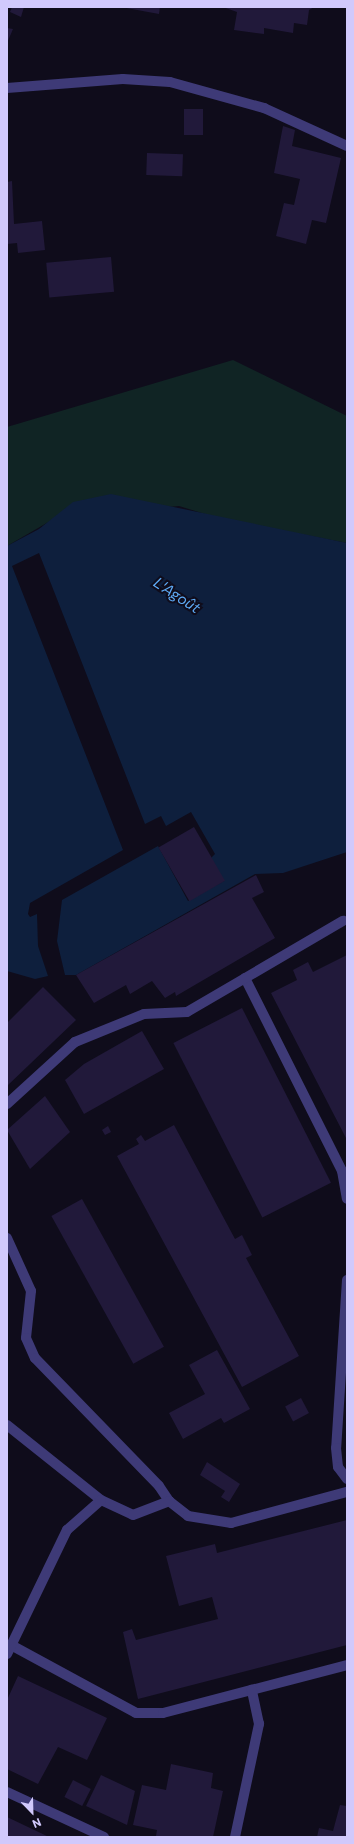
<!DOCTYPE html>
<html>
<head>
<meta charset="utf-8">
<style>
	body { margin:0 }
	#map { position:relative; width:354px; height:1844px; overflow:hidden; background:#0f0c1b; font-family:Commissioner,sans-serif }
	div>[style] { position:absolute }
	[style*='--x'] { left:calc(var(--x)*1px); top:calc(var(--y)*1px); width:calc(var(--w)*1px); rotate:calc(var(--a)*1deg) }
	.green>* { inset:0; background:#102424 }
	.water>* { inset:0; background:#0e1f3d }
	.building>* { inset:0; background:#21193a; transform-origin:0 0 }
	.minor>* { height:10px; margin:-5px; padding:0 5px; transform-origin:5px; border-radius:5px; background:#3e3a77 }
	span { translate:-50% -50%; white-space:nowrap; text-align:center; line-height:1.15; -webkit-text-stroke:4px #0f0c1b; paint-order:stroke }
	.water-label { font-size:15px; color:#5eaaf5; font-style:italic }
	.frame { position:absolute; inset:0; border:8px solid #d1c9fc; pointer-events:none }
	.north { position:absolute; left:12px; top:1792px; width:40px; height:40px; -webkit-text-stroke:3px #0f0c1b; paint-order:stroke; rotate:157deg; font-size:11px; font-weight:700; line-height:16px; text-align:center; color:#d1c9fc }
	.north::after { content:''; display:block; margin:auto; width:14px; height:18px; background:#d1c9fc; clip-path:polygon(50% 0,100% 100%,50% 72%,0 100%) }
</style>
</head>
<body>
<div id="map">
	<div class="green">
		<div style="clip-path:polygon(233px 360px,347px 416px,347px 543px,218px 518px,179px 506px,57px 517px,7px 546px,7px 427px)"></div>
	</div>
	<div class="water">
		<div style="clip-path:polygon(111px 494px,347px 543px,347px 852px,283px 873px,255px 874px,76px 975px,65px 975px,57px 941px,62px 900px,158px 846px,188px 901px,224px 881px,211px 858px,215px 854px,191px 812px,166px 826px,161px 816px,145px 824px,39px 553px,12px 566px,123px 850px,30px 903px,28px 914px,30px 917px,37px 914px,38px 946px,48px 976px,35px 979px,7px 971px,7px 546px,39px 529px,73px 502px)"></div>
	</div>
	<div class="building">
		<div style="clip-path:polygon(12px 7px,24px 7px,21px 17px,10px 12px)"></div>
		<div style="clip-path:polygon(121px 7px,160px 7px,159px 14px)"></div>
		<div style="clip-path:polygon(223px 7px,314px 7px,309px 10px,307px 25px,294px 23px,293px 33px,264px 28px,264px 34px,234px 30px,237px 12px)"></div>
		<div style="clip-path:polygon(7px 28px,13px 29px,7px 43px)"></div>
		<div style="left:184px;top:109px;width:19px;height:26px"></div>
		<div style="clip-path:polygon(283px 126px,295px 130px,292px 146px,341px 158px,326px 223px,312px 220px,306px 244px,276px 236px,284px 203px,294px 205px,300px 179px,274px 173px)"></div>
		<div style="left:147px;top:153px;width:36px;height:22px;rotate:2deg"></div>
		<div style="clip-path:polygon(12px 181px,14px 224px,42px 221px,45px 250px,18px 253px,17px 243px,7px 244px,7px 182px)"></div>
		<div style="left:111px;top:257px;width:35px;height:65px;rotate:85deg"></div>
		<div style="left:194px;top:827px;width:62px;height:41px;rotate:60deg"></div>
		<div style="clip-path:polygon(256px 875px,264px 892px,252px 898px,275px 938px,176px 996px,175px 992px,165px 998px,152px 981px,130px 994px,126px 985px,94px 1003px,76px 975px)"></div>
		<div style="clip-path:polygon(347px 955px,347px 1140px,271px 993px,297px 980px,293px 970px,308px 962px,313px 972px)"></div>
		<div style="clip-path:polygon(43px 987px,76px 1020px,7px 1086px,7px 1023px)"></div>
		<div style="left:242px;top:1008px;width:196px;height:77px;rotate:63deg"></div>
		<div style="clip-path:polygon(142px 1031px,164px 1069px,84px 1114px,65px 1080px,84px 1064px)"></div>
		<div style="clip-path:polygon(45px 1096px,70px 1132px,30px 1169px,7px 1130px)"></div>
		<div style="clip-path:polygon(174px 1125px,235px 1239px,242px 1235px,252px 1255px,246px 1258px,299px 1356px,242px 1387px,117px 1156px,139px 1144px,136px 1139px,141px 1135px,145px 1141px)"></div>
		<div style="clip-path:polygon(108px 1126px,111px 1132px,105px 1135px,102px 1130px)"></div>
		<div style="left:82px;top:1199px;width:169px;height:35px;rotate:61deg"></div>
		<div style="clip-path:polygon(217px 1350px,250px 1409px,224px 1423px,221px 1418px,183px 1439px,169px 1413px,205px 1394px,189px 1365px)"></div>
		<div style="left:301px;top:1398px;width:17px;height:18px;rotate:62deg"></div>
		<div style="clip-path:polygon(207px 1462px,240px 1484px,229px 1502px,221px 1497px,225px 1491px,200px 1475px)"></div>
		<div style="clip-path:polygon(347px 1520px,347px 1645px,138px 1699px,123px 1632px,132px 1629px,136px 1640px,218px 1619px,212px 1597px,179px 1606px,166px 1556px,215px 1544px,217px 1553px)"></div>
		<div style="clip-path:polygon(18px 1676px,107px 1718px,87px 1760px,58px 1747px,38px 1784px,7px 1769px,7px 1700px)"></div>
		<div style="clip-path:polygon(171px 1764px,213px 1773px,211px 1788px,223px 1791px,213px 1837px,161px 1837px,156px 1836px,157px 1830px,133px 1825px,142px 1785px,166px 1790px)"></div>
		<div style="clip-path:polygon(101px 1775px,135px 1791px,127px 1825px,86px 1806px)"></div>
		<div style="left:73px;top:1780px;width:20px;height:19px;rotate:27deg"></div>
		<div style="clip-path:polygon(340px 1805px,347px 1806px,347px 1837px,317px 1837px,319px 1828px,333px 1831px)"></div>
		<div style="clip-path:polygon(7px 1817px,49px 1837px,7px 1837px)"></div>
	</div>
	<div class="minor">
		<div style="--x:7;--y:88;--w:116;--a:-4.4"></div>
		<div style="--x:123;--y:79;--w:47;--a:3.7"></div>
		<div style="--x:170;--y:82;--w:98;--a:15.5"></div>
		<div style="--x:264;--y:108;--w:91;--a:24.6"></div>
		<div style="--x:245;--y:978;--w:216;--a:63.3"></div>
		<div style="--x:342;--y:1171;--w:28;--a:80"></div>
		<div style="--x:7;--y:1104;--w:92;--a:-42.4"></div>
		<div style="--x:75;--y:1042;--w:74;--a:-22.1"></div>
		<div style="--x:144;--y:1014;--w:43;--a:-2.7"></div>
		<div style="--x:187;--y:1012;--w:181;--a:-30.3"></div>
		<div style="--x:7;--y:1238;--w:58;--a:65.6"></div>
		<div style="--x:31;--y:1291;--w:47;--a:96.1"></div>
		<div style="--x:26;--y:1338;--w:22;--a:66"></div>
		<div style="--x:35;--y:1358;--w:178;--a:45.9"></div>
		<div style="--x:159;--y:1486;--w:18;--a:56"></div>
		<div style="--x:169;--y:1501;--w:24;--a:38"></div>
		<div style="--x:188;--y:1516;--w:44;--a:9.2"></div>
		<div style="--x:231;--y:1523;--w:120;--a:-15"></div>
		<div style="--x:347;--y:1280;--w:168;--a:93.7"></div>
		<div style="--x:336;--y:1448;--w:19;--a:84"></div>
		<div style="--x:338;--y:1467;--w:15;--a:53"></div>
		<div style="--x:7;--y:1425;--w:120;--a:38.6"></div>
		<div style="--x:101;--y:1500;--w:35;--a:25"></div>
		<div style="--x:133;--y:1515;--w:39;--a:-21"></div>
		<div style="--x:11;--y:1645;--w:142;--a:28.5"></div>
		<div style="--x:136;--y:1713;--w:27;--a:0"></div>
		<div style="--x:163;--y:1713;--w:190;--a:-14.6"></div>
		<div style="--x:7;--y:1654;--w:138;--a:-64.2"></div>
		<div style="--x:67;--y:1530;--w:45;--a:-41.4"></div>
		<div style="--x:7;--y:1792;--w:107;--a:24.9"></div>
		<div style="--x:235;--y:1837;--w:116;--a:-78"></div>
		<div style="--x:259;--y:1724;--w:35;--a:-102"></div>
	</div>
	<div class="water-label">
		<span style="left:177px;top:595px;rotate:33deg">L'Agoût</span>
	</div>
	<div class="frame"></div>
	<div class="north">N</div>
</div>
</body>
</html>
